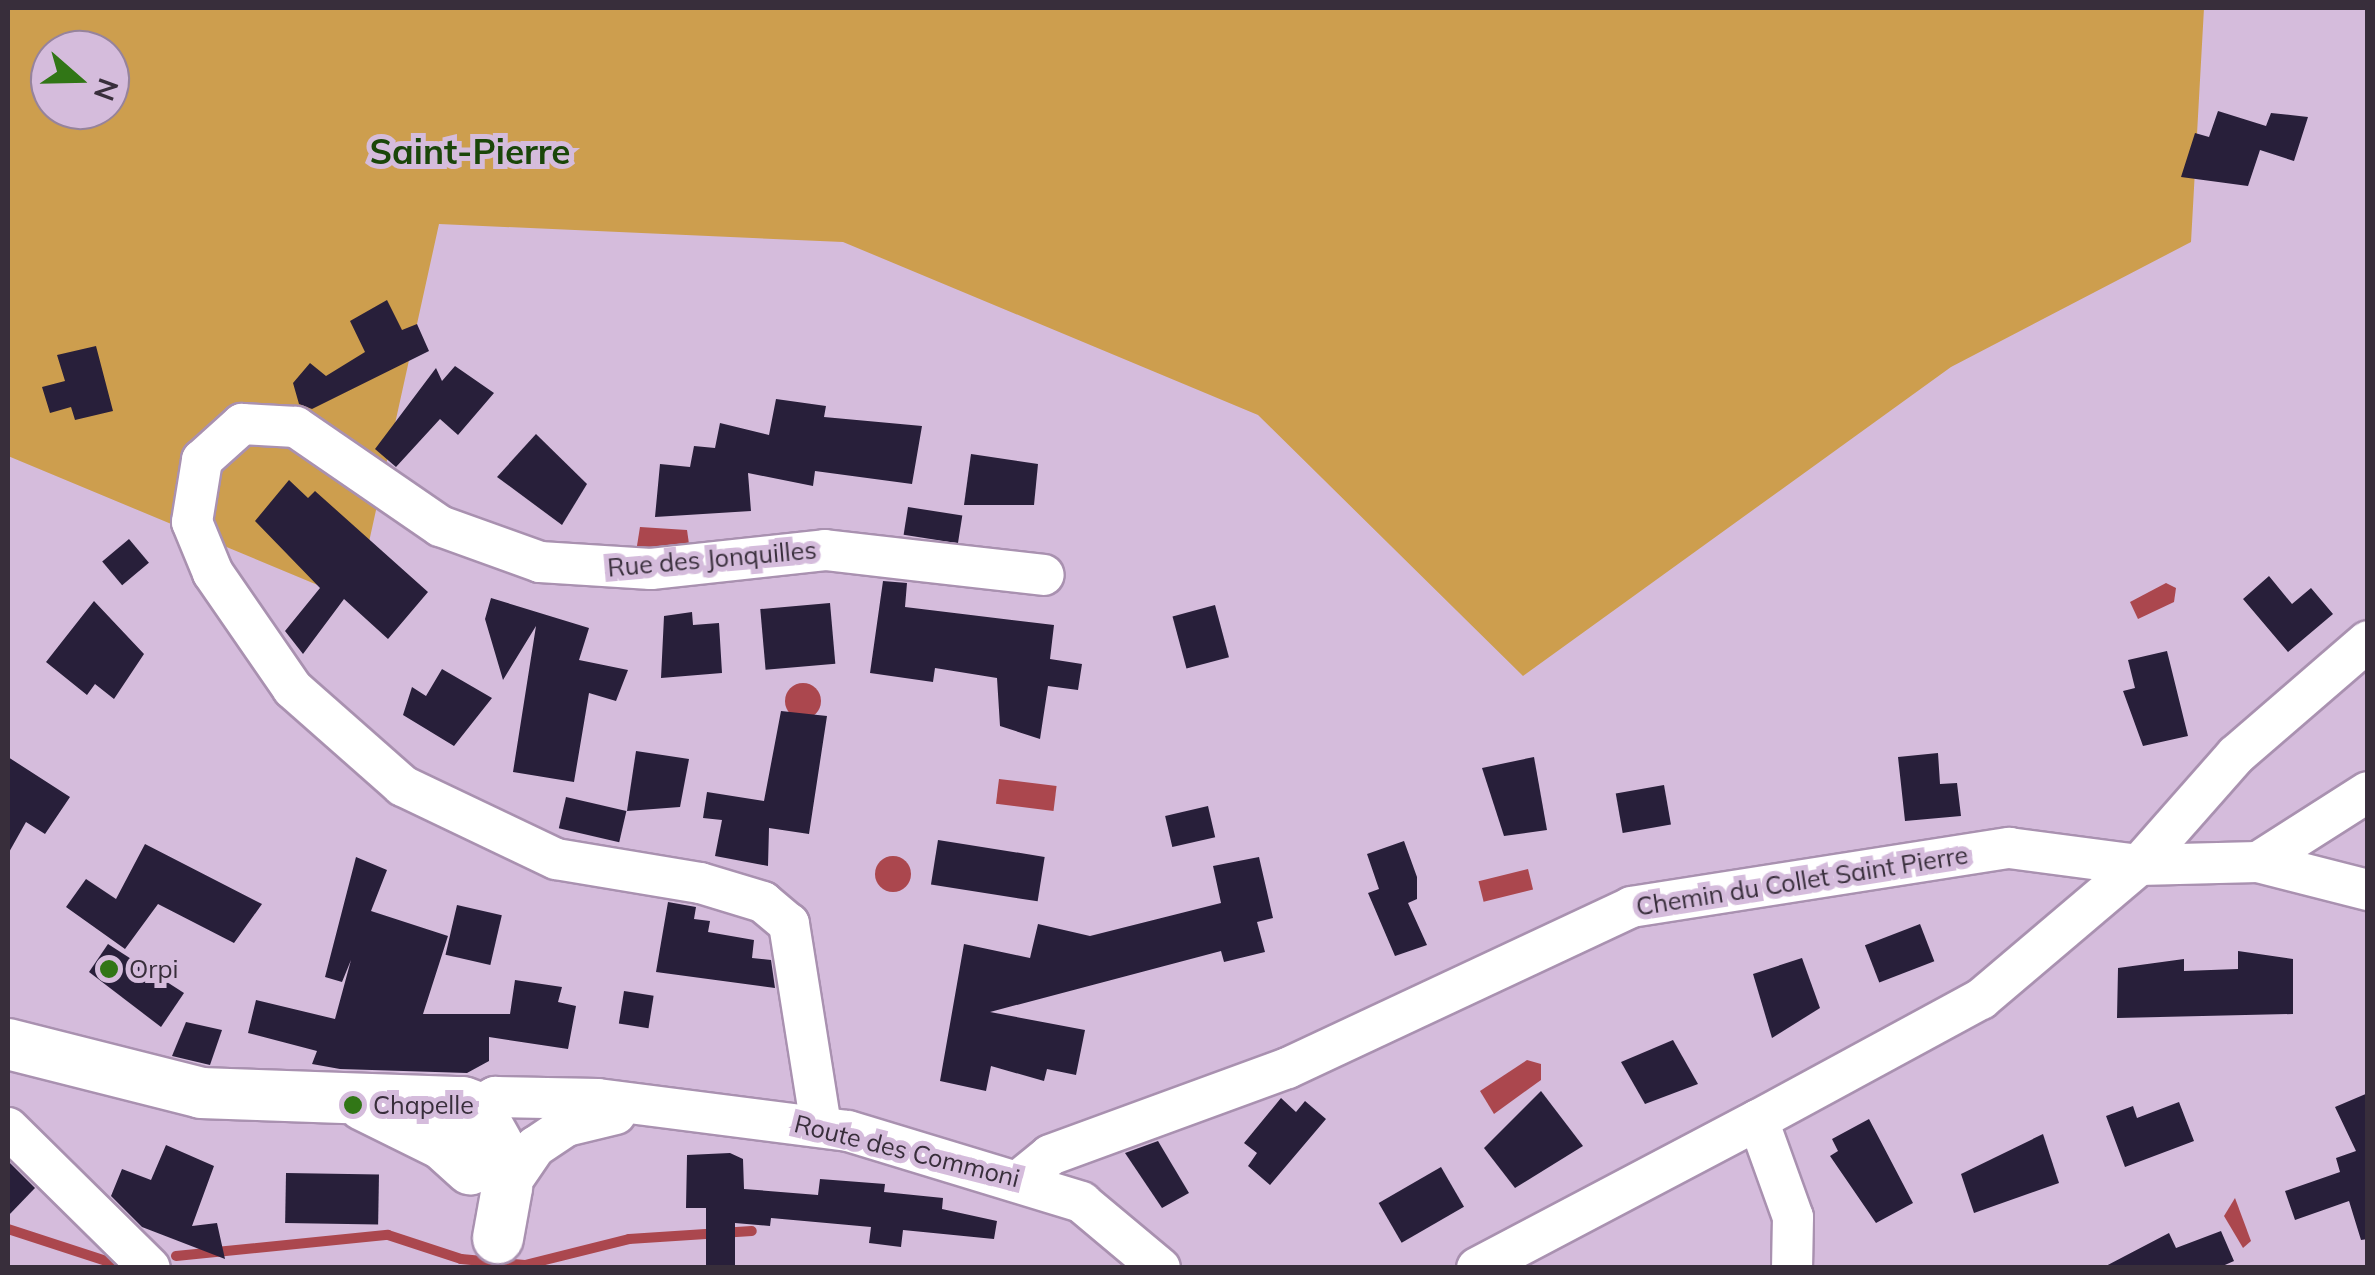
<!DOCTYPE html>
<html>
<head>
<meta charset="utf-8">
<style>
	body { margin:0 }
	#map { position:relative; width:2375px; height:1275px; overflow:hidden; background:#d5bcdc; font-family:Mulish,sans-serif }
	div>[style] { position:absolute }
	[style*='--x'] { left:calc(var(--x)*1px); top:calc(var(--y)*1px); width:calc(var(--w)*1px); rotate:calc(var(--a)*1deg) }
	.green>* { inset:0; background:#cd9e4e }
	.water>* { inset:0; background:#ab474e; transform-origin:0 0 }
	.round { border-radius:50% }
	.stream>* { height:10px; margin:-5px; padding:0 5px; transform-origin:5px; border-radius:5px; background:#ab474e }
	.building>* { inset:0; background:#281f3a; transform-origin:0 0 }
	.roads { filter:drop-shadow(2px 0 #a991b0) drop-shadow(-2px 0 #a991b0) drop-shadow(0 2px #a991b0) drop-shadow(0 -2px #a991b0) }
	.minor>* { height:40px; margin:-20px; padding:0 20px; transform-origin:20px; border-radius:20px; background:#fff }
	.major>* { height:50px; margin:-25px; padding:0 25px; transform-origin:25px; border-radius:25px; background:#fff }
	.dots>* { width:28px; height:28px; translate:-50% -50%; box-sizing:border-box; border:5px solid #d5bcdc; border-radius:50% }
	span { translate:-50% -50%; white-space:nowrap; text-align:center; line-height:1.15; -webkit-text-stroke:10px #d5bcdc; paint-order:stroke }
	.street-label { font-size:25px; color:#382e3b }
	.poi-label { font-size:25px; color:#382e3b }
	.left { translate:0 -50%; text-align:left }
	.district-label { font-size:35px; color:#1a4609; font-weight:700 }
	.frame { position:absolute; inset:0; border:10px solid #382e3b; pointer-events:none }
	.north { position:absolute; left:30px; top:30px; width:100px; height:100px; box-sizing:border-box; background:#d5bcdc; border:2px solid #96839c; border-radius:50%; rotate:110deg; font-size:28px; font-weight:700; line-height:40px; text-align:center; color:#382e3b }
	.north::after { content:''; display:block; margin:auto; width:35px; height:45px; background:#317616; clip-path:polygon(50% 0,100% 100%,50% 72%,0 100%) }
</style>
</head>
<body>
<div id="map">
	<div class="green">
		<div style="clip-path:polygon(evenodd,8px 8px,2204px 8px,2191px 242px,1951px 367px,1523px 676px,1258px 415px,843px 242px,439px 224px,356px 601px,8px 456px,8px 8px,50px 50px,110px 50px,110px 110px,50px 110px,50px 50px)"></div>
	</div>
	<div class="water">
		<div style="clip-path:polygon(640px 527px,687px 530px,689px 544px,636px 552px)"></div>
		<div style="clip-path:polygon(2166px 583px,2176px 588px,2174px 602px,2138px 619px,2130px 602px)"></div>
		<div class="round" style="left:785px;top:683px;width:36px;height:36px"></div>
		<div style="left:999px;top:779px;width:58px;height:25px;rotate:7deg"></div>
		<div class="round" style="left:875px;top:856px;width:36px;height:36px"></div>
		<div style="left:1528px;top:869px;width:21px;height:51px;rotate:76deg"></div>
		<div style="clip-path:polygon(1527px 1060px,1541px 1064px,1541px 1080px,1494px 1114px,1480px 1091px)"></div>
		<div style="clip-path:polygon(2235px 1198px,2251px 1241px,2243px 1248px,2224px 1216px)"></div>
	</div>
	<div class="stream">
		<div style="--x:8;--y:1229;--w:113;--a:18.1"></div>
		<div style="--x:176;--y:1256;--w:213;--a:-5.7"></div>
		<div style="--x:388;--y:1235;--w:77;--a:18.2"></div>
		<div style="--x:461;--y:1259;--w:64;--a:5.4"></div>
		<div style="--x:525;--y:1265;--w:107;--a:-14"></div>
		<div style="--x:629;--y:1239;--w:123;--a:-3.7"></div>
	</div>
	<div class="building">
		<div style="clip-path:polygon(2218px 111px,2266px 126px,2271px 113px,2308px 117px,2294px 161px,2260px 150px,2248px 186px,2181px 177px,2195px 133px,2209px 137px)"></div>
		<div style="clip-path:polygon(387px 300px,402px 330px,417px 324px,429px 351px,312px 409px,299px 404px,293px 383px,310px 363px,326px 376px,365px 352px,350px 321px)"></div>
		<div style="clip-path:polygon(96px 346px,113px 411px,75px 420px,71px 407px,50px 413px,42px 387px,65px 381px,57px 355px)"></div>
		<div style="clip-path:polygon(455px 366px,494px 393px,458px 435px,440px 419px,396px 467px,375px 449px,436px 368px,442px 381px)"></div>
		<div style="clip-path:polygon(776px 399px,826px 406px,824px 417px,922px 426px,912px 484px,815px 471px,813px 486px,748px 473px,751px 511px,655px 517px,660px 464px,690px 467px,694px 446px,715px 448px,720px 423px,769px 435px)"></div>
		<div style="clip-path:polygon(536px 434px,587px 484px,562px 525px,497px 477px)"></div>
		<div style="clip-path:polygon(971px 454px,1038px 464px,1034px 505px,964px 505px)"></div>
		<div style="clip-path:polygon(289px 480px,308px 498px,315px 491px,428px 592px,388px 639px,344px 599px,303px 654px,285px 631px,320px 588px,255px 521px)"></div>
		<div style="left:908px;top:507px;width:55px;height:28px;rotate:9deg"></div>
		<div style="left:129px;top:539px;width:31px;height:35px;rotate:50deg"></div>
		<div style="clip-path:polygon(2269px 576px,2292px 604px,2311px 588px,2333px 614px,2288px 652px,2243px 599px)"></div>
		<div style="clip-path:polygon(883px 581px,907px 583px,905px 607px,1054px 625px,1050px 659px,1082px 664px,1078px 690px,1048px 686px,1040px 739px,1000px 726px,997px 678px,935px 668px,933px 682px,870px 673px)"></div>
		<div style="clip-path:polygon(491px 598px,589px 628px,579px 660px,628px 670px,616px 701px,589px 693px,574px 782px,513px 772px,536px 626px,503px 680px,485px 619px)"></div>
		<div style="clip-path:polygon(94px 601px,144px 654px,114px 699px,95px 684px,87px 695px,46px 662px)"></div>
		<div style="left:830px;top:603px;width:61px;height:70px;rotate:85deg"></div>
		<div style="left:1215px;top:605px;width:54px;height:44px;rotate:75deg"></div>
		<div style="clip-path:polygon(692px 612px,693px 625px,719px 623px,722px 673px,661px 678px,664px 616px)"></div>
		<div style="clip-path:polygon(2167px 651px,2188px 736px,2143px 746px,2123px 691px,2135px 688px,2128px 660px)"></div>
		<div style="clip-path:polygon(442px 669px,492px 698px,454px 746px,403px 715px,412px 687px,426px 696px)"></div>
		<div style="clip-path:polygon(781px 711px,827px 716px,809px 834px,769px 828px,768px 866px,715px 856px,722px 820px,703px 818px,707px 792px,764px 801px)"></div>
		<div style="clip-path:polygon(636px 751px,689px 759px,680px 807px,627px 811px)"></div>
		<div style="clip-path:polygon(1938px 753px,1940px 784px,1957px 783px,1961px 816px,1905px 821px,1898px 757px)"></div>
		<div style="clip-path:polygon(8px 757px,70px 797px,45px 834px,26px 822px,8px 854px)"></div>
		<div style="clip-path:polygon(1534px 757px,1547px 830px,1504px 836px,1482px 768px)"></div>
		<div style="left:1664px;top:785px;width:40px;height:49px;rotate:80deg"></div>
		<div style="left:566px;top:797px;width:62px;height:32px;rotate:13deg"></div>
		<div style="left:1208px;top:806px;width:32px;height:44px;rotate:77deg"></div>
		<div style="left:938px;top:840px;width:108px;height:45px;rotate:9deg"></div>
		<div style="clip-path:polygon(1404px 841px,1417px 877px,1417px 899px,1408px 903px,1427px 945px,1395px 956px,1368px 893px,1379px 889px,1367px 854px)"></div>
		<div style="clip-path:polygon(145px 844px,262px 904px,234px 943px,158px 904px,125px 949px,66px 907px,86px 879px,116px 899px)"></div>
		<div style="clip-path:polygon(356px 857px,387px 870px,371px 911px,448px 936px,423px 1014px,510px 1014px,515px 980px,562px 987px,558px 1002px,576px 1006px,568px 1049px,489px 1037px,489px 1061px,467px 1073px,340px 1069px,312px 1064px,317px 1051px,248px 1033px,256px 1000px,335px 1019px,351px 960px,342px 982px,325px 977px)"></div>
		<div style="clip-path:polygon(1259px 857px,1273px 918px,1257px 922px,1265px 952px,1224px 962px,1221px 951px,990px 1012px,1085px 1030px,1076px 1075px,1047px 1069px,1044px 1081px,991px 1066px,986px 1091px,940px 1081px,964px 944px,1030px 958px,1038px 924px,1090px 936px,1221px 903px,1213px 866px)"></div>
		<div style="clip-path:polygon(668px 902px,696px 907px,694px 919px,710px 921px,708px 932px,754px 940px,752px 958px,771px 960px,775px 988px,656px 972px)"></div>
		<div style="left:457px;top:905px;width:46px;height:51px;rotate:13deg"></div>
		<div style="left:1920px;top:924px;width:40px;height:59px;rotate:69deg"></div>
		<div style="clip-path:polygon(108px 944px,184px 993px,161px 1027px,89px 972px)"></div>
		<div style="clip-path:polygon(2238px 951px,2293px 959px,2293px 1014px,2117px 1018px,2118px 968px,2184px 959px,2184px 971px,2238px 969px)"></div>
		<div style="clip-path:polygon(1802px 958px,1820px 1008px,1772px 1038px,1753px 974px)"></div>
		<div style="left:624px;top:991px;width:30px;height:33px;rotate:9deg"></div>
		<div style="clip-path:polygon(186px 1022px,222px 1030px,210px 1065px,172px 1056px)"></div>
		<div style="clip-path:polygon(1673px 1040px,1698px 1084px,1645px 1104px,1621px 1062px)"></div>
		<div style="clip-path:polygon(1541px 1091px,1583px 1146px,1515px 1188px,1484px 1148px)"></div>
		<div style="clip-path:polygon(2368px 1093px,2368px 1239px,2361px 1240px,2349px 1201px,2295px 1220px,2285px 1191px,2340px 1172px,2336px 1158px,2356px 1151px,2335px 1107px)"></div>
		<div style="clip-path:polygon(1281px 1098px,1296px 1112px,1305px 1101px,1326px 1119px,1270px 1185px,1248px 1166px,1257px 1153px,1244px 1143px)"></div>
		<div style="clip-path:polygon(2179px 1102px,2194px 1141px,2125px 1167px,2106px 1116px,2133px 1106px,2137px 1118px)"></div>
		<div style="clip-path:polygon(1869px 1119px,1913px 1203px,1876px 1223px,1830px 1156px,1838px 1151px,1832px 1139px)"></div>
		<div style="clip-path:polygon(2043px 1134px,2059px 1183px,1974px 1213px,1961px 1174px)"></div>
		<div style="clip-path:polygon(1158px 1141px,1189px 1193px,1162px 1208px,1125px 1153px)"></div>
		<div style="clip-path:polygon(166px 1145px,214px 1166px,192px 1226px,217px 1223px,225px 1259px,142px 1227px,111px 1196px,122px 1169px,151px 1180px)"></div>
		<div style="clip-path:polygon(730px 1153px,743px 1159px,744px 1189px,818px 1195px,820px 1179px,885px 1184px,884px 1192px,943px 1198px,942px 1209px,997px 1221px,994px 1239px,903px 1230px,901px 1247px,869px 1243px,871px 1227px,771px 1218px,770px 1226px,735px 1223px,735px 1268px,706px 1268px,706px 1208px,686px 1208px,687px 1155px)"></div>
		<div style="clip-path:polygon(8px 1161px,35px 1188px,8px 1216px)"></div>
		<div style="left:1441px;top:1167px;width:46px;height:72px;rotate:60deg"></div>
		<div style="left:286px;top:1173px;width:93px;height:50px;rotate:1deg"></div>
		<div style="clip-path:polygon(2221px 1231px,2234px 1261px,2218px 1268px,2102px 1268px,2169px 1233px,2176px 1248px)"></div>
	</div>
	<div class="roads">
		<div class="minor">
			<div style="--x:2258;--y:862;--w:114;--a:14.3"></div>
			<div style="--x:477;--y:1107;--w:21;--a:-29"></div>
			<div style="--x:495;--y:1097;--w:103;--a:1.1"></div>
			<div style="--x:598;--y:1099;--w:252;--a:7.3"></div>
			<div style="--x:848;--y:1131;--w:244;--a:16.9"></div>
			<div style="--x:1081;--y:1202;--w:103;--a:39.9"></div>
			<div style="--x:1758;--y:1120;--w:254;--a:-28.5"></div>
			<div style="--x:1981;--y:999;--w:207;--a:-40.3"></div>
			<div style="--x:2139;--y:865;--w:119;--a:-1.4"></div>
			<div style="--x:2258;--y:862;--w:130;--a:-32.5"></div>
			<div style="--x:821;--y:1126;--w:205;--a:-99"></div>
			<div style="--x:789;--y:924;--w:34;--a:-140"></div>
			<div style="--x:763;--y:902;--w:66;--a:-163.2"></div>
			<div style="--x:700;--y:883;--w:146;--a:-170.5"></div>
			<div style="--x:556;--y:859;--w:170;--a:-154.5"></div>
			<div style="--x:403;--y:786;--w:147;--a:-138.6"></div>
			<div style="--x:293;--y:689;--w:141;--a:-124.6"></div>
			<div style="--x:213;--y:573;--w:55;--a:-112.4"></div>
			<div style="--x:192;--y:522;--w:63;--a:-80.8"></div>
			<div style="--x:202;--y:460;--w:54;--a:-42"></div>
			<div style="--x:242;--y:424;--w:54;--a:3.2"></div>
			<div style="--x:296;--y:427;--w:175;--a:34.5"></div>
			<div style="--x:440;--y:526;--w:106;--a:19.8"></div>
			<div style="--x:540;--y:562;--w:111;--a:3.6"></div>
			<div style="--x:651;--y:569;--w:175;--a:-6.2"></div>
			<div style="--x:825;--y:550;--w:220;--a:6.5"></div>
			<div style="--x:8;--y:1128;--w:199;--a:44.6"></div>
			<div style="--x:1022;--y:1178;--w:36;--a:-39"></div>
			<div style="--x:1050;--y:1155;--w:253;--a:-20.1"></div>
			<div style="--x:1288;--y:1068;--w:379;--a:-25.1"></div>
			<div style="--x:1631;--y:907;--w:383;--a:-8.9"></div>
			<div style="--x:2009;--y:848;--w:131;--a:7.5"></div>
			<div style="--x:2139;--y:865;--w:147;--a:-48.6"></div>
			<div style="--x:2236;--y:755;--w:174;--a:-40.8"></div>
			<div style="--x:507;--y:1188;--w:50;--a:-55.7"></div>
			<div style="--x:535;--y:1147;--w:37;--a:-34"></div>
			<div style="--x:566;--y:1126;--w:51;--a:-13.5"></div>
			<div style="--x:1477;--y:1268;--w:318;--a:-27.8"></div>
			<div style="--x:1758;--y:1120;--w:103;--a:70.2"></div>
			<div style="--x:1793;--y:1217;--w:51;--a:91.1"></div>
		</div>
		<div class="major">
			<div style="--x:8;--y:1044;--w:199;--a:14.2"></div>
			<div style="--x:201;--y:1093;--w:262;--a:2"></div>
			<div style="--x:463;--y:1102;--w:15;--a:20"></div>
			<div style="--x:477;--y:1107;--w:49;--a:60.8"></div>
			<div style="--x:501;--y:1150;--w:38;--a:81"></div>
			<div style="--x:507;--y:1188;--w:51;--a:100.2"></div>
			<div style="--x:363;--y:1105;--w:88;--a:26.3"></div>
			<div style="--x:442;--y:1144;--w:38;--a:42"></div>
		</div>
	</div>
	<div class="dots">
		<div style="left:109px;top:969px;background:#317616"></div>
		<div style="left:353px;top:1105px;background:#317616"></div>
	</div>
	<div class="street-label">
		<span style="left:712px;top:559px;rotate:-5deg">Rue des Jonquilles</span>
		<span style="left:1802px;top:881px;rotate:-9deg">Chemin du Collet Saint Pierre</span>
		<span style="left:907px;top:1151px;rotate:14deg">Route des Commoni</span>
	</div>
	<div class="poi-label">
		<span class="left" style="left:129px;top:969px">Orpi</span>
		<span class="left" style="left:373px;top:1105px">Chapelle</span>
	</div>
	<div class="district-label">
		<span style="left:470px;top:151px">Saint-Pierre</span>
	</div>
	<div class="frame"></div>
	<div class="north">N</div>
</div>
</body>
</html>
